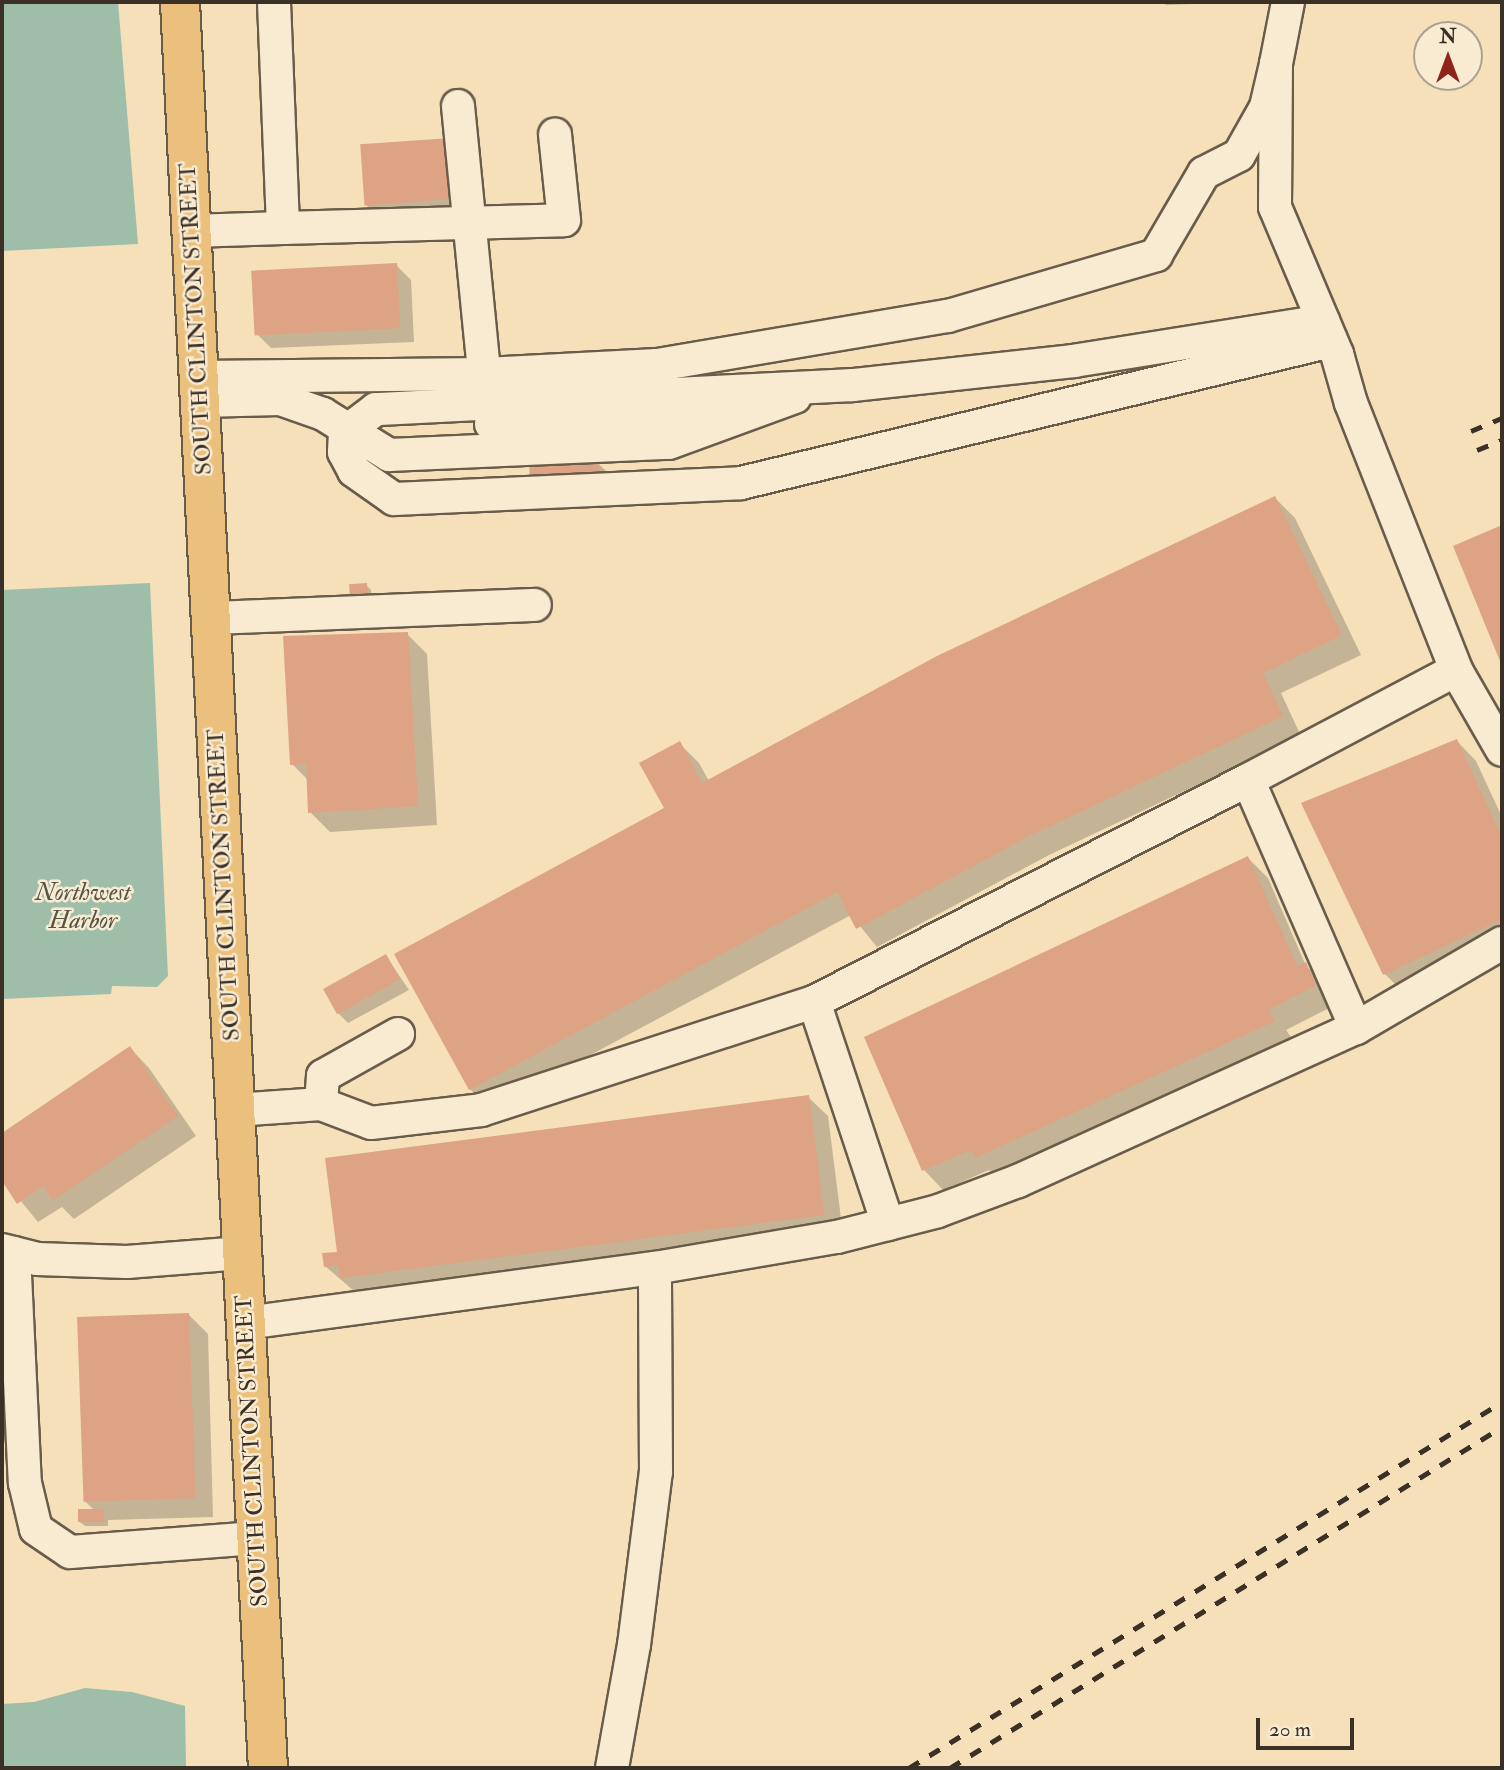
<!DOCTYPE html>
<html>
<head>
<meta charset="utf-8">
<style>
	body { margin:0 }
	#map { position:relative; width:1504px; height:1770px; overflow:hidden; background:#f6e0ba; font-family:"IM FELL Double Pica",serif }
	div>[style] { position:absolute }
	[style*='--x'] { left:calc(var(--x)*1px); top:calc(var(--y)*1px); width:calc(var(--w)*1px); rotate:calc(var(--a)*1deg) }
	.water>* { inset:0; background:#9ebea9 }
	.pier>* { inset:0; background:#f6e0ba; transform-origin:0 0 }
	.shadow>* { inset:0; background:#0003 }
	.building>* { inset:0; background:#dea284; transform-origin:0 0 }
	.roads { filter:drop-shadow(2px 0 #6a5c4b) drop-shadow(-2px 0 #6a5c4b) drop-shadow(0 2px #6a5c4b) drop-shadow(0 -2px #6a5c4b) }
	.minor>* { height:32px; margin:-16px; padding:0 16px; transform-origin:16px; border-radius:16px; background:#f9ebd2 }
	.major>* { height:38px; margin:-19px; padding:0 19px; transform-origin:19px; border-radius:19px; background:#ebc07d }
	.rail>* { height:5px; margin-top:-2.5px; transform-origin:0; background:repeating-linear-gradient(90deg,#3b3026 0 12px,transparent 0 24px) }
	span { translate:-50% -50%; white-space:nowrap; text-align:center; line-height:1.15; -webkit-text-stroke:5px #f9ebd2; paint-order:stroke }
	.street-label { font-size:23px; color:#3b3026 }
	.water-label { font-size:24px; color:#545447; font-style:italic }
	.frame { position:absolute; inset:0; border:4px solid #3b3026; pointer-events:none }
	.north { position:absolute; left:1413px; top:21px; width:70px; height:70px; box-sizing:border-box; background:#f9ebd2; border:2px solid #ada08d; border-radius:50%; rotate:0deg; font-size:19px; font-weight:700; line-height:28px; text-align:center; color:#3b3026 }
	.north::after { content:''; display:block; margin:auto; width:24px; height:32px; background:#8f2418; clip-path:polygon(50% 0,100% 100%,50% 72%,0 100%) }
	.scale { position:absolute; left:1256px; top:1718px; width:98px; height:32px; box-sizing:border-box; border:4px solid #3b3026; border-top:0; padding-left:9px; font-size:21px; line-height:24px; white-space:nowrap; color:#3b3026; -webkit-text-stroke:5px #f9ebd2; paint-order:stroke }
</style>
</head>
<body>
<div id="map">
	<div class="water">
		<div style="clip-path:polygon(2px 2px,118px 2px,138px 244px,2px 251px)"></div>
		<div style="clip-path:polygon(150px 583px,168px 976px,157px 987px,112px 986px,111px 994px,2px 999px,2px 590px)"></div>
		<div style="clip-path:polygon(85px 1688px,132px 1692px,185px 1706px,186px 1768px,2px 1768px,2px 1704px,34px 1702px)"></div>
	</div>
	<div class="pier">
		<div style="left:150px;top:579px;width:4px;height:148px;rotate:90deg"></div>
	</div>
	<div class="shadow">
		<div style="clip-path:polygon(1162px 2px,1241px 2px,1166px 5px)"></div>
		<div style="clip-path:polygon(451px 139px,469px 213px,380px 219px,365px 204px)"></div>
		<div style="clip-path:polygon(396px 265px,411px 280px,414px 342px,271px 348px,256px 333px)"></div>
		<div style="clip-path:polygon(598px 463px,608px 473px,608px 480px,542px 492px)"></div>
		<div style="clip-path:polygon(1275px 498px,1295px 518px,1361px 655px,1281px 693px,1301px 736px,1049px 855px,877px 947px,851px 915px,490px 1109px,470px 1089px,397px 954px,666px 809px,679px 743px,699px 763px,709px 781px)"></div>
		<div style="clip-path:polygon(1502px 527px,1502px 662px,1455px 547px)"></div>
		<div style="clip-path:polygon(366px 585px,371px 590px,372px 603px,351px 587px)"></div>
		<div style="clip-path:polygon(407px 634px,427px 654px,437px 825px,330px 832px,310px 812px,309px 781px,292px 764px)"></div>
		<div style="clip-path:polygon(1457px 741px,1476px 761px,1502px 817px,1502px 948px,1405px 994px,1385px 974px)"></div>
		<div style="clip-path:polygon(1248px 858px,1268px 878px,1306px 966px,1325px 984px,1335px 1005px,1286px 1030px,1294px 1041px,996px 1177px,989px 1170px,943px 1190px,924px 1170px,866px 1038px)"></div>
		<div style="clip-path:polygon(386px 956px,409px 990px,348px 1023px,338px 1013px)"></div>
		<div style="clip-path:polygon(130px 1048px,149px 1068px,196px 1136px,74px 1219px,62px 1207px,38px 1222px,2px 1178px,2px 1135px)"></div>
		<div style="clip-path:polygon(808px 1097px,828px 1116px,843px 1234px,361px 1297px,325px 1266px,339px 1253px)"></div>
		<div style="clip-path:polygon(188px 1314px,208px 1334px,213px 1517px,108px 1520px,108px 1526px,85px 1526px,80px 1522px,95px 1511px,84px 1500px)"></div>
	</div>
	<div class="building">
		<div style="left:451px;top:138px;width:61px;height:91px;rotate:86deg"></div>
		<div style="left:397px;top:263px;width:65px;height:146px;rotate:87deg"></div>
		<div style="clip-path:polygon(529px 459px,598px 461px,599px 471px,591px 472px,592px 479px,530px 483px)"></div>
		<div style="clip-path:polygon(1275px 496px,1342px 635px,1263px 673px,1283px 716px,1029px 836px,856px 929px,837px 892px,469px 1090px,394px 954px,664px 808px,639px 763px,680px 741px,702px 783px,937px 656px)"></div>
		<div style="clip-path:polygon(1502px 525px,1502px 666px,1453px 546px)"></div>
		<div style="left:367px;top:583px;width:16px;height:18px;rotate:86deg"></div>
		<div style="clip-path:polygon(408px 632px,418px 806px,308px 813px,306px 764px,290px 765px,283px 636px)"></div>
		<div style="clip-path:polygon(1457px 739px,1502px 838px,1502px 919px,1383px 975px,1301px 803px)"></div>
		<div style="clip-path:polygon(1248px 856px,1297px 966px,1306px 962px,1316px 985px,1268px 1010px,1275px 1021px,975px 1158px,971px 1150px,922px 1171px,864px 1037px)"></div>
		<div style="left:386px;top:954px;width:29px;height:72px;rotate:61deg"></div>
		<div style="clip-path:polygon(130px 1046px,178px 1116px,53px 1200px,43px 1186px,17px 1204px,2px 1181px,2px 1133px)"></div>
		<div style="clip-path:polygon(809px 1095px,824px 1215px,340px 1278px,338px 1265px,324px 1267px,322px 1253px,337px 1252px,325px 1158px)"></div>
		<div style="left:189px;top:1313px;width:185px;height:112px;rotate:88deg"></div>
		<div style="left:104px;top:1509px;width:13px;height:26px;rotate:90deg"></div>
	</div>
	<div class="roads">
		<div class="minor">
			<div style="--x:274;--y:2;--w:226;--a:87.7"></div>
			<div style="--x:283;--y:228;--w:281;--a:-1.6"></div>
			<div style="--x:564;--y:220;--w:86;--a:-96"></div>
			<div style="--x:1288;--y:2;--w:63;--a:101"></div>
			<div style="--x:1276;--y:64;--w:143;--a:90.4"></div>
			<div style="--x:1275;--y:207;--w:160;--a:67.1"></div>
			<div style="--x:1337;--y:354;--w:51;--a:74.1"></div>
			<div style="--x:1351;--y:403;--w:287;--a:68.5"></div>
			<div style="--x:1456;--y:670;--w:92;--a:60.1"></div>
			<div style="--x:458;--y:106;--w:289;--a:84.4"></div>
			<div style="--x:191;--y:231;--w:92;--a:-1.9"></div>
			<div style="--x:1323;--y:321;--w:252;--a:170.9"></div>
			<div style="--x:1074;--y:361;--w:223;--a:173.8"></div>
			<div style="--x:852;--y:385;--w:477;--a:177.1"></div>
			<div style="--x:376;--y:409;--w:39;--a:143"></div>
			<div style="--x:345;--y:432;--w:20;--a:93"></div>
			<div style="--x:344;--y:452;--w:21;--a:62"></div>
			<div style="--x:354;--y:471;--w:49;--a:35"></div>
			<div style="--x:394;--y:499;--w:347;--a:-2.6"></div>
			<div style="--x:741;--y:483;--w:607;--a:-13.53"></div>
			<div style="--x:198;--y:377;--w:287;--a:-0.6"></div>
			<div style="--x:485;--y:374;--w:172;--a:-3"></div>
			<div style="--x:657;--y:365;--w:295;--a:-9.6"></div>
			<div style="--x:948;--y:316;--w:217;--a:-16.3"></div>
			<div style="--x:1156;--y:255;--w:95;--a:-59.7"></div>
			<div style="--x:1204;--y:173;--w:39;--a:-27"></div>
			<div style="--x:1239;--y:155;--w:55;--a:-60.6"></div>
			<div style="--x:1266;--y:107;--w:44;--a:-76.9"></div>
			<div style="--x:200;--y:401;--w:80;--a:-1.4"></div>
			<div style="--x:280;--y:399;--w:46;--a:19.2"></div>
			<div style="--x:323;--y:414;--w:78;--a:31.8"></div>
			<div style="--x:389;--y:455;--w:280;--a:-2.5"></div>
			<div style="--x:669;--y:443;--w:134;--a:-20.1"></div>
			<div style="--x:491;--y:424;--w:169;--a:-1.7"></div>
			<div style="--x:660;--y:419;--w:52;--a:-17.7"></div>
			<div style="--x:211;--y:618;--w:324;--a:-2.3"></div>
			<div style="--x:1356;--y:1028;--w:270;--a:-113.5"></div>
			<div style="--x:1248;--y:780;--w:235;--a:-27.9"></div>
			<div style="--x:321;--y:1104;--w:28;--a:-86"></div>
			<div style="--x:323;--y:1076;--w:86;--a:-29.2"></div>
			<div style="--x:235;--y:1110;--w:86;--a:-4"></div>
			<div style="--x:321;--y:1104;--w:53;--a:20.8"></div>
			<div style="--x:371;--y:1123;--w:111;--a:-6.7"></div>
			<div style="--x:481;--y:1110;--w:350;--a:-18"></div>
			<div style="--x:888;--y:1224;--w:234;--a:-108.4"></div>
			<div style="--x:814;--y:1002;--w:487;--a:-27.1"></div>
			<div style="--x:2;--y:1250;--w:36;--a:14"></div>
			<div style="--x:37;--y:1259;--w:90;--a:1.9"></div>
			<div style="--x:127;--y:1262;--w:115;--a:-4.5"></div>
			<div style="--x:14;--y:1253;--w:230;--a:87.3"></div>
			<div style="--x:25;--y:1483;--w:47;--a:76.6"></div>
			<div style="--x:36;--y:1529;--w:41;--a:34.1"></div>
			<div style="--x:70;--y:1552;--w:187;--a:-4.3"></div>
			<div style="--x:246;--y:1323;--w:413;--a:-7.7"></div>
			<div style="--x:655;--y:1268;--w:185;--a:-9.7"></div>
			<div style="--x:837;--y:1237;--w:104;--a:-14.4"></div>
			<div style="--x:938;--y:1211;--w:85;--a:-20.6"></div>
			<div style="--x:1018;--y:1181;--w:371;--a:-24.4"></div>
			<div style="--x:1356;--y:1028;--w:169;--a:-30.2"></div>
			<div style="--x:612;--y:1768;--w:125;--a:-79.9"></div>
			<div style="--x:634;--y:1645;--w:174;--a:-82.8"></div>
			<div style="--x:656;--y:1472;--w:204;--a:-90.3"></div>
		</div>
		<div class="major">
			<div style="--x:180;--y:2;--w:1768;--a:87.15"></div>
		</div>
	</div>
	<div class="rail">
		<div style="--x:1471;--y:431;--w:34;--a:-23"></div>
		<div style="--x:1477;--y:450;--w:27;--a:-22"></div>
		<div style="--x:909;--y:1768;--w:697;--a:-31.68"></div>
		<div style="--x:950;--y:1768;--w:649;--a:-31.71"></div>
	</div>
	<div class="street-label">
		<span style="left:196px;top:319px;rotate:-93deg">SOUTH CLINTON STREET</span>
		<span style="left:224px;top:885px;rotate:-93deg">SOUTH CLINTON STREET</span>
		<span style="left:252px;top:1451px;rotate:-93deg">SOUTH CLINTON STREET</span>
	</div>
	<div class="water-label">
		<span style="left:83px;top:907px">Northwest<br>Harbor</span>
	</div>
	<div class="frame"></div>
	<div class="north">N</div>
	<div class="scale">20 m</div>
</div>
</body>
</html>
